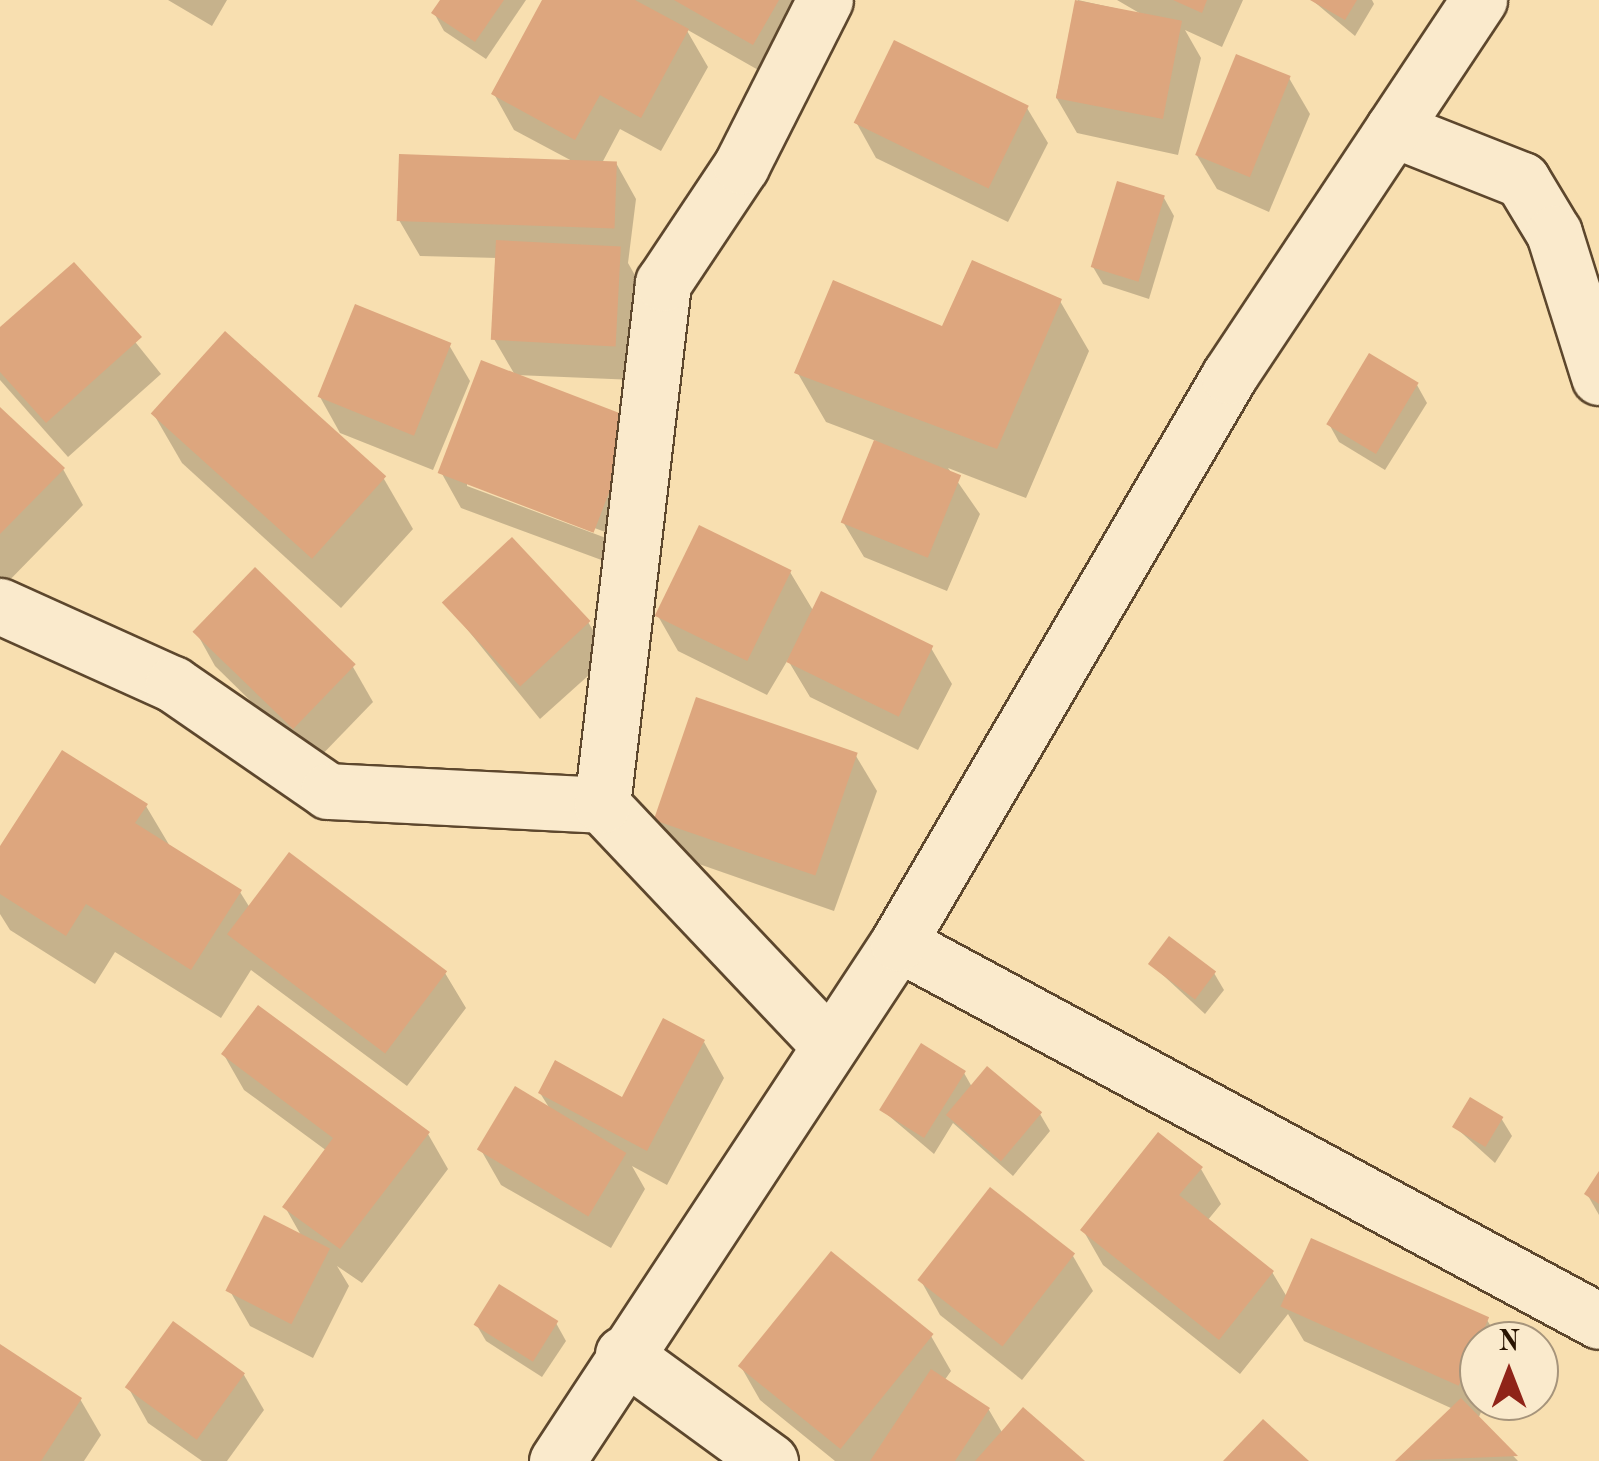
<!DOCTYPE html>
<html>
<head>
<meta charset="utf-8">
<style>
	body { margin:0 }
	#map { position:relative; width:1599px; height:1461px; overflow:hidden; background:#f8dfb0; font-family:"Old Standard TT",serif }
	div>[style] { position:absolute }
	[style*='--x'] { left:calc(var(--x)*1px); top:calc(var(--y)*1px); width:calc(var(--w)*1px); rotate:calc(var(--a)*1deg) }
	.shadow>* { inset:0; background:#0003 }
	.building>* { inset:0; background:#dda67e; transform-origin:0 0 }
	.roads { filter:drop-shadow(2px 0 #5d472d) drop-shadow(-2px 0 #5d472d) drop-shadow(0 2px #5d472d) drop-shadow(0 -2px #5d472d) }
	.street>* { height:55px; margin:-27.5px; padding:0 27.5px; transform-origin:27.5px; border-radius:27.5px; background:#faeacc }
	.secondary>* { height:55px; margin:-27.5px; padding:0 27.5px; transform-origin:27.5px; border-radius:27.5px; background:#faeacc }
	span { translate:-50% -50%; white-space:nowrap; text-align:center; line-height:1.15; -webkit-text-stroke:8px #faeacc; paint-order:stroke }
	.north { position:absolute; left:1459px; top:1321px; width:100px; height:100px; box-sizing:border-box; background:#faeacc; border:2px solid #a6947b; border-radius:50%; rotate:0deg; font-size:28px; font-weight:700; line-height:40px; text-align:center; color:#291401 }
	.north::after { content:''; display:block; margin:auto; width:35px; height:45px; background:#8f2418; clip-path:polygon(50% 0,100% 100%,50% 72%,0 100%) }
</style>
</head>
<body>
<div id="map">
	<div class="shadow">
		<div style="clip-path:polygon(168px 0,227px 0,212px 26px)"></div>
		<div style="clip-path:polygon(443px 0,526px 0,486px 59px,444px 31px,434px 13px)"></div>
		<div style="clip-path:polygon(evenodd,545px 0,819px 0,774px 79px,686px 29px,708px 67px,661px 151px,620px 129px,602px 163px,616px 163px,636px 199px,628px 263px,640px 284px,635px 380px,516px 375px,636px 422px,615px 565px,461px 508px,441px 472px,515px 375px,494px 339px,498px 258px,420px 256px,399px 220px,574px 162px,514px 130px,494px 94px,545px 0,467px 481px,608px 533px,606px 538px,467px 486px,467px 481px)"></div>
		<div style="clip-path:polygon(1078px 0,1141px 14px,1117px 0,1243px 0,1222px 47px,1185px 30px,1201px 58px,1178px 155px,1077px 133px,1056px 97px)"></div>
		<div style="clip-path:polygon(1312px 0,1372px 0,1374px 4px,1355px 36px)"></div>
		<div style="clip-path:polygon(1289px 78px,1310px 114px,1269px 212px,1217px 189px,1196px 154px)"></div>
		<div style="clip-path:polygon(1027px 108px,1048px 143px,1008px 222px,876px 158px,856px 122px)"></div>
		<div style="clip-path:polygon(1164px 198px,1174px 216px,1149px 299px,1103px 284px,1093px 267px)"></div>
		<div style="clip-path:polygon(74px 266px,161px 374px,68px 457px,0 380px,0 331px)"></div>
		<div style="clip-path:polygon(1060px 301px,1089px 351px,1026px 498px,948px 468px,980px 514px,947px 591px,864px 557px,843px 522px,876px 441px,826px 422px,797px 372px)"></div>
		<div style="clip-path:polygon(449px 345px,470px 381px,433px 470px,340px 433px,320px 397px)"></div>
		<div style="clip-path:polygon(1417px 385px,1427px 403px,1385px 470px,1339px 442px,1329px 424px)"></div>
		<div style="clip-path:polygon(0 411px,63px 469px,83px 505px,0 590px)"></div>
		<div style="clip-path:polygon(153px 413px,384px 479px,413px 529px,341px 608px,182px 463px)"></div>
		<div style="clip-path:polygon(790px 572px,814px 612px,931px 648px,952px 684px,918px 750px,810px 697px,789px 662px,799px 641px,767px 695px,678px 651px,658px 616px)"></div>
		<div style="clip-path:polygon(445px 602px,588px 622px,609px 657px,540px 719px)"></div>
		<div style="clip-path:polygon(195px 630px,353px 667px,373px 702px,314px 763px,215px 666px)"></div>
		<div style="clip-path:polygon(856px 756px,877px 791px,834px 911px,676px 856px,655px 820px)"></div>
		<div style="clip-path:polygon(146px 806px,171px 848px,240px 892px,250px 908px,445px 973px,466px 1008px,407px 1086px,251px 970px,221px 1018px,115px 952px,95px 984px,10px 930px,0 914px,0 851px)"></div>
		<div style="clip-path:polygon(1151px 964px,1214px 973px,1224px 990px,1205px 1014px)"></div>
		<div style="clip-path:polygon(704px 1042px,724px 1078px,667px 1185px,632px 1166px,645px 1189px,611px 1248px,501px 1185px,481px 1150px,550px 1109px,540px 1093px,623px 1100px)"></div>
		<div style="clip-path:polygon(224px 1055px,428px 1134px,448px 1169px,362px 1283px,337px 1266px,349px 1286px,313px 1358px,250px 1326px,230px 1291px,302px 1237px,285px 1207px,327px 1151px,244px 1090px)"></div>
		<div style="clip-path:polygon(964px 1073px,972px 1087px,1040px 1114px,1050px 1131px,1013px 1176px,953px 1123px,934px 1154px,882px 1110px)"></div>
		<div style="clip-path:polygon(1501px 1118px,1512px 1136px,1495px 1163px,1454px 1126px)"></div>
		<div style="clip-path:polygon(1201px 1169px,1221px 1204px,1207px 1221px,1272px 1272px,1287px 1297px,1487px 1320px,1500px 1341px,1479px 1341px,1479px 1401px,1486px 1401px,1478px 1419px,1518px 1461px,1399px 1461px,1453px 1409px,1304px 1341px,1288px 1314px,1240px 1374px,1103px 1265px,1083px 1230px)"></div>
		<div style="clip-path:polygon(1599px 1176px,1599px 1215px,1587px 1194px)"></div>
		<div style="clip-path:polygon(1073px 1256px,1093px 1291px,1022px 1380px,940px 1315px,920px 1279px)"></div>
		<div style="clip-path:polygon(556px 1323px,566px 1341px,542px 1377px,486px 1341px,476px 1324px)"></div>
		<div style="clip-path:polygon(931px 1336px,951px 1371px,944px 1381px,989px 1410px,1003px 1434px,1081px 1461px,835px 1461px,760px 1400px,740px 1365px)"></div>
		<div style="clip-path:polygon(0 1347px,80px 1399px,101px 1435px,84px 1461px,0 1461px)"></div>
		<div style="clip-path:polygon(244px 1375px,264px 1410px,227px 1461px,202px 1461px,148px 1423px,128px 1387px)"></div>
	</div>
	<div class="building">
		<div style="clip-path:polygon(440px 0,504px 0,475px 42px,431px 13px)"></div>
		<div style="clip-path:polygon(542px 0,635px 0,689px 29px,641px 118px,600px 95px,575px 140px,491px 94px)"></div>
		<div style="clip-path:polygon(674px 0,779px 0,753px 45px)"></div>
		<div style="left:1075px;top:0;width:109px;height:100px;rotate:11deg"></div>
		<div style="clip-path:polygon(1173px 0,1207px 0,1202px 13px)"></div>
		<div style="clip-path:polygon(1310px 0,1357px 0,1345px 20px)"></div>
		<div style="left:894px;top:40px;width:150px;height:92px;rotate:26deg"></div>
		<div style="left:1236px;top:54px;width:59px;height:109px;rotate:22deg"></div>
		<div style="left:399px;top:154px;width:218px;height:67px;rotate:2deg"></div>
		<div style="left:1117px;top:181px;width:50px;height:90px;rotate:17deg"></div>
		<div style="left:496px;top:240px;width:125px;height:100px;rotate:3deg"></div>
		<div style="clip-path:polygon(972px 260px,1062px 299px,997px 449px,794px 373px,833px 280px,942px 326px)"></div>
		<div style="clip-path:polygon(74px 262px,142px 337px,46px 423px,0 372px,0 327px)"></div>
		<div style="left:355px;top:304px;width:104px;height:100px;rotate:22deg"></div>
		<div style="left:225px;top:331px;width:217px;height:111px;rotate:42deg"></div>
		<div style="left:1369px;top:353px;width:58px;height:83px;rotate:31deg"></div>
		<div style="left:481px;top:360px;width:167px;height:121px;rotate:21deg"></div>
		<div style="clip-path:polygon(0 407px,65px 468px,0 534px)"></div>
		<div style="left:874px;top:440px;width:94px;height:89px;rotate:22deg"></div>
		<div style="left:699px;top:525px;width:103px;height:101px;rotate:26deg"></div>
		<div style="left:512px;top:537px;width:115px;height:96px;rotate:47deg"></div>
		<div style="left:255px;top:567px;width:140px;height:90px;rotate:44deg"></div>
		<div style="left:821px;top:591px;width:125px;height:79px;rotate:26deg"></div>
		<div style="left:696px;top:697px;width:171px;height:130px;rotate:19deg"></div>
		<div style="clip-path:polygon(62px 750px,148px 804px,135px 823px,242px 890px,191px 970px,86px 904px,66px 936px,0 894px,0 846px)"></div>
		<div style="left:289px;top:852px;width:198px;height:103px;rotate:37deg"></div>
		<div style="left:1169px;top:936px;width:59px;height:35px;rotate:37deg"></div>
		<div style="clip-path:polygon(258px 1005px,430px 1132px,340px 1249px,282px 1207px,333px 1138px,221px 1054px)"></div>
		<div style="clip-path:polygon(663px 1018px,705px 1040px,647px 1151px,538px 1093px,555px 1060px,622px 1097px)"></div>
		<div style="left:921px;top:1043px;width:53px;height:79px;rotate:32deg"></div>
		<div style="left:987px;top:1066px;width:72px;height:64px;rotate:40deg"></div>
		<div style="left:515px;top:1086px;width:130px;height:74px;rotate:31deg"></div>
		<div style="left:1470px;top:1097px;width:39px;height:35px;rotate:31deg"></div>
		<div style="clip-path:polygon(1158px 1132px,1203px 1167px,1179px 1195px,1274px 1271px,1219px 1340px,1080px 1230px)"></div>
		<div style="clip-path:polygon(1599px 1171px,1599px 1204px,1584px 1194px)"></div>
		<div style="left:990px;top:1187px;width:108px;height:118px;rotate:38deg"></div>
		<div style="left:264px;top:1215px;width:74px;height:85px;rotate:27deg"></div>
		<div style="left:1311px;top:1238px;width:195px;height:75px;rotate:24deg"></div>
		<div style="left:831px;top:1251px;width:132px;height:148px;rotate:39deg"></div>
		<div style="left:499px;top:1284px;width:70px;height:48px;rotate:32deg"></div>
		<div style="left:173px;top:1321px;width:89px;height:82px;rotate:36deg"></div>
		<div style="clip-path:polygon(0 1344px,82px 1398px,41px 1461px,0 1461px)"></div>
		<div style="clip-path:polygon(931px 1369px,990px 1408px,955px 1461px,870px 1461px)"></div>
		<div style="clip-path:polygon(1461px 1398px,1518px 1456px,1395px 1461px)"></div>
		<div style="clip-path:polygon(1023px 1407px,1085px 1461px,975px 1461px)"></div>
		<div style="clip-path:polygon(1263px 1419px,1309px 1461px,1223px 1461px)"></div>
	</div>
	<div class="roads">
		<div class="street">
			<div style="--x:1393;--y:129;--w:139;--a:21.6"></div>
			<div style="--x:1522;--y:180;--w:62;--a:58.9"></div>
			<div style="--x:1554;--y:233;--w:151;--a:72.6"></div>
			<div style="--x:0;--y:606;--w:190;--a:24.3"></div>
			<div style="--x:173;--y:684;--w:188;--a:34.6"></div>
			<div style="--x:328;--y:791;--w:274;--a:2.9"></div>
			<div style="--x:602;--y:805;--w:328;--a:46.6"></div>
			<div style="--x:602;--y:805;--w:526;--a:-83.33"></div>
			<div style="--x:663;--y:283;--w:141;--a:-56.3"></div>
			<div style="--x:741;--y:166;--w:186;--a:-63.2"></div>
			<div style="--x:898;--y:943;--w:796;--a:28.33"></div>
			<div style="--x:623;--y:1354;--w:182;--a:36.1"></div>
		</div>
		<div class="secondary">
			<div style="--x:557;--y:1461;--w:620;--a:-56.64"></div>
			<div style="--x:898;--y:943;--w:657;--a:-59.72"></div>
			<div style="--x:1229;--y:376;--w:452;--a:-56.4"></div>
		</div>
	</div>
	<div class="north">N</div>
</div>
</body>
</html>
